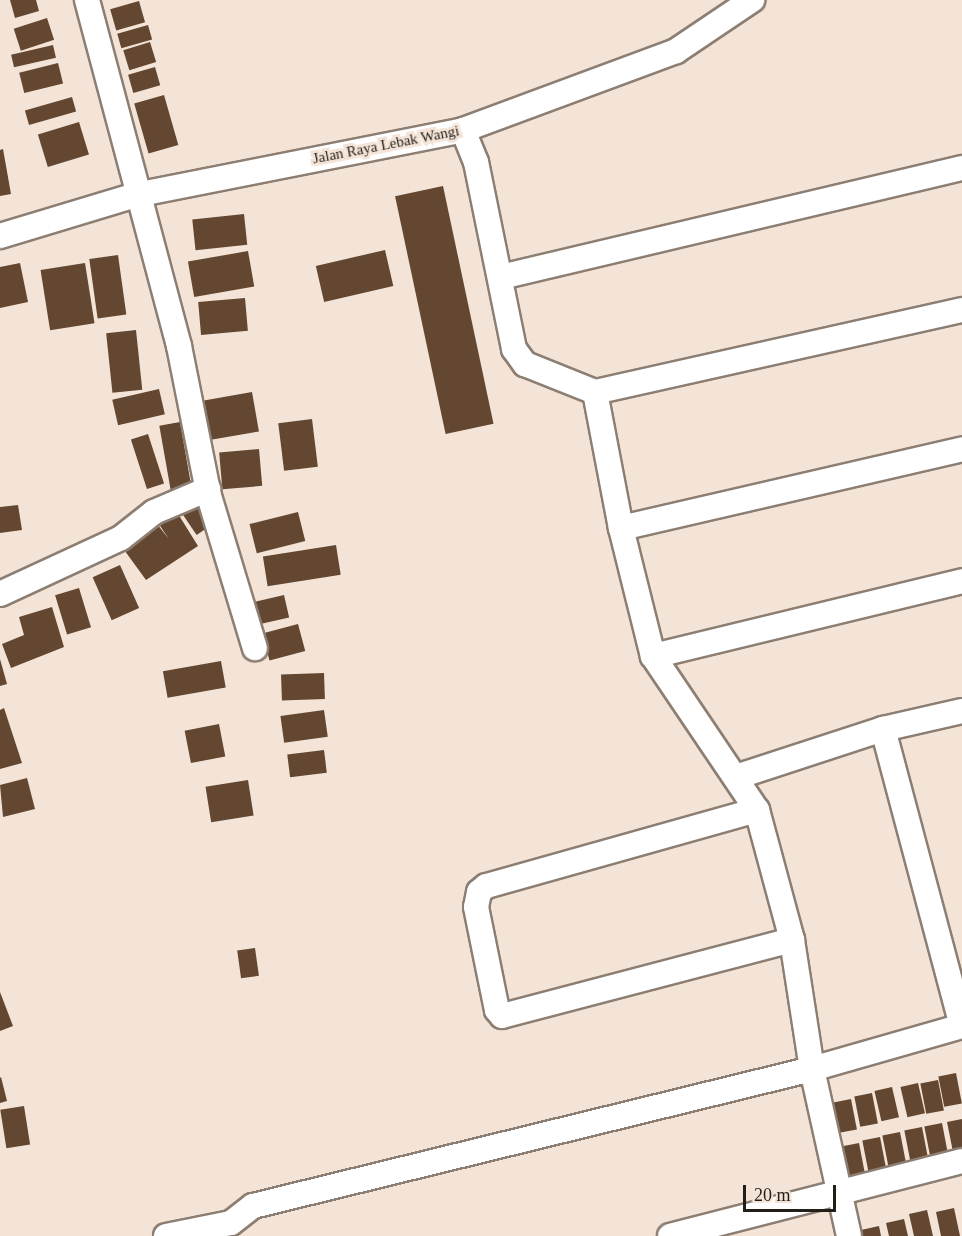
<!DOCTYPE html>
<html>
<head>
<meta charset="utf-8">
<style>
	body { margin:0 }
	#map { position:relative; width:962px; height:1236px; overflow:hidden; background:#f4e4d7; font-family:Georgia,serif }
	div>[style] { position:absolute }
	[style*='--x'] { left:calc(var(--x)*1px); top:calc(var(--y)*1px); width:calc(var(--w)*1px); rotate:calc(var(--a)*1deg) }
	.building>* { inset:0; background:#634730; transform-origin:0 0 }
	.roads { filter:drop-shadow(2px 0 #8c7e72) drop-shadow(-2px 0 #8c7e72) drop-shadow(0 2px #8c7e72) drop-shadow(0 -2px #8c7e72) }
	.minor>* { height:24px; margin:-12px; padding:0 12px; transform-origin:12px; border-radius:12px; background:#fff }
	span { translate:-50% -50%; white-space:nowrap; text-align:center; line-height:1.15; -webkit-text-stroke:6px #f4e4d7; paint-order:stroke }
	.street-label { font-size:15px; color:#241e19 }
	.scale { position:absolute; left:743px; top:1185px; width:93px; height:27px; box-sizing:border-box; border:3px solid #241e19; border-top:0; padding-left:8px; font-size:18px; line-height:21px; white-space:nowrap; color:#241e19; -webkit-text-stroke:4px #f4e4d7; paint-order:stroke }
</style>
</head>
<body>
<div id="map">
	<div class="building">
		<div style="clip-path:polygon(10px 0,36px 0,39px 11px,15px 18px)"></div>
		<div style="left:139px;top:1px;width:22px;height:30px;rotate:74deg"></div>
		<div style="left:47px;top:18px;width:23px;height:35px;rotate:72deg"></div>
		<div style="left:148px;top:25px;width:15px;height:32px;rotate:74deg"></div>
		<div style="left:150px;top:42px;width:21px;height:28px;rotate:73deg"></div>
		<div style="left:53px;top:45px;width:13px;height:43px;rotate:77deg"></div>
		<div style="left:58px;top:63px;width:21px;height:40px;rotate:76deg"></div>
		<div style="left:155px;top:67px;width:19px;height:28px;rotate:74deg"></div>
		<div style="left:164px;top:95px;width:52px;height:31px;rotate:74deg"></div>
		<div style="left:72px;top:97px;width:15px;height:49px;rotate:74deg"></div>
		<div style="left:79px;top:122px;width:34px;height:43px;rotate:73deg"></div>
		<div style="clip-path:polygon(3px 149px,11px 194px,0 196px,0 150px)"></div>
		<div style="left:443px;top:186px;width:243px;height:49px;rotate:78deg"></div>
		<div style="left:244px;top:214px;width:31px;height:52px;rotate:84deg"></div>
		<div style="left:385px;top:250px;width:37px;height:71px;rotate:77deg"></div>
		<div style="left:248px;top:251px;width:36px;height:61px;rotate:80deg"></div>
		<div style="left:118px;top:255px;width:60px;height:29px;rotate:82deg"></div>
		<div style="clip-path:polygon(20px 263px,28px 302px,0 308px,0 267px)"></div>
		<div style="left:85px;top:263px;width:61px;height:45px;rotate:81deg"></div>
		<div style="left:245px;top:298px;width:33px;height:47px;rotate:85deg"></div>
		<div style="left:136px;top:330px;width:60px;height:30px;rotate:84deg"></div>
		<div style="left:159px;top:389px;width:26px;height:48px;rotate:77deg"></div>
		<div style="left:252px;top:392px;width:40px;height:56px;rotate:80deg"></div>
		<div style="left:312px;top:419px;width:48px;height:34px;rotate:83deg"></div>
		<div style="left:180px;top:422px;width:68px;height:21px;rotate:80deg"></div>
		<div style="left:148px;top:434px;width:52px;height:18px;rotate:72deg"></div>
		<div style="left:259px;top:449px;width:37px;height:40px;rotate:85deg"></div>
		<div style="left:195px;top:495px;width:34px;height:21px;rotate:56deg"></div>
		<div style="clip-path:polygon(18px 505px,22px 530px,0 533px,0 507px)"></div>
		<div style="clip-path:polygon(175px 509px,198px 546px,146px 580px,122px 547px,157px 524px,169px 539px,156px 520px)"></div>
		<div style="left:298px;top:512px;width:30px;height:50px;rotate:76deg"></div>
		<div style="left:336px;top:545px;width:30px;height:74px;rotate:81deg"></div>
		<div style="left:120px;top:565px;width:47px;height:30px;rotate:66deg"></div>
		<div style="left:79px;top:588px;width:41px;height:25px;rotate:73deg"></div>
		<div style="left:284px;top:595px;width:23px;height:33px;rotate:77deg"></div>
		<div style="clip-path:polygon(52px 607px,64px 647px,11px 668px,2px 644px,24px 635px,19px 617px)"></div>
		<div style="left:298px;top:624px;width:28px;height:37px;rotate:75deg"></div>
		<div style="clip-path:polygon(0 659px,7px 684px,0 686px)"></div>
		<div style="left:221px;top:661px;width:27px;height:59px;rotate:80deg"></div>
		<div style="left:324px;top:673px;width:26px;height:43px;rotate:88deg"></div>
		<div style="clip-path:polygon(4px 708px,22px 763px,0 769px,0 710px)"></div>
		<div style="left:324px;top:710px;width:27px;height:44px;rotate:82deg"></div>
		<div style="left:219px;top:724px;width:33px;height:35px;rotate:79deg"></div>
		<div style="left:324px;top:750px;width:23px;height:37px;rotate:83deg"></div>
		<div style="clip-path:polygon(27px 778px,35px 809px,3px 817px,0 785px)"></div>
		<div style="left:248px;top:780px;width:36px;height:43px;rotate:81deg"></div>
		<div style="left:255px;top:948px;width:28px;height:18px;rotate:82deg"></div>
		<div style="clip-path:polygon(0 992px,13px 1026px,0 1031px)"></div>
		<div style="left:956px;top:1073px;width:31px;height:18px;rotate:79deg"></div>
		<div style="clip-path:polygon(1px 1077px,7px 1101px,0 1103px,0 1078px)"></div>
		<div style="left:938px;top:1080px;width:31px;height:18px;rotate:79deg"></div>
		<div style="left:918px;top:1083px;width:31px;height:18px;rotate:77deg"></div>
		<div style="left:892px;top:1087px;width:31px;height:18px;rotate:77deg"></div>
		<div style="left:872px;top:1093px;width:31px;height:18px;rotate:79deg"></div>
		<div style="left:851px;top:1099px;width:31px;height:18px;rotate:79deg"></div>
		<div style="left:24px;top:1106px;width:39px;height:24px;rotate:81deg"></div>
		<div style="clip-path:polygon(962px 1119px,962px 1151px,953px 1152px,947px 1122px)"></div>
		<div style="left:942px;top:1123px;width:31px;height:18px;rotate:79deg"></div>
		<div style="left:922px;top:1127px;width:31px;height:18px;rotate:79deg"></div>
		<div style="left:900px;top:1132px;width:31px;height:18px;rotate:79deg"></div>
		<div style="left:880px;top:1137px;width:31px;height:18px;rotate:79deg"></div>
		<div style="left:859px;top:1143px;width:31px;height:18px;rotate:79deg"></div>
		<div style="clip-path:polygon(954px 1208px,960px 1236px,941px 1236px,936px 1212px)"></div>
		<div style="clip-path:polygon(927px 1210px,933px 1236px,914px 1236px,909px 1214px)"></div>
		<div style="clip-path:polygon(904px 1219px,908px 1236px,889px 1236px,886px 1223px)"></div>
		<div style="clip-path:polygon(879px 1226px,881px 1236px,862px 1236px,861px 1230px)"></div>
	</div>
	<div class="roads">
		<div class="minor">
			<div style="--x:87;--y:0;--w:358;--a:75.1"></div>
			<div style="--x:179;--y:346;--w:153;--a:78.7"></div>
			<div style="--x:209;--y:496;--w:159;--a:73.2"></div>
			<div style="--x:463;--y:130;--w:35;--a:68"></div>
			<div style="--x:476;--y:162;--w:191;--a:78.5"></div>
			<div style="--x:514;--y:349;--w:19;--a:54"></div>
			<div style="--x:525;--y:364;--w:75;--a:21.8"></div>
			<div style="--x:595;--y:392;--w:138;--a:79.2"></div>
			<div style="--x:621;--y:528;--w:132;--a:76"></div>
			<div style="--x:653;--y:656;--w:186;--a:56"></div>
			<div style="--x:757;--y:810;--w:135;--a:74.9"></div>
			<div style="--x:792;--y:940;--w:131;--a:81.2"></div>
			<div style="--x:812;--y:1069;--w:171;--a:77.5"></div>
			<div style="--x:0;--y:236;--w:142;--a:-16.8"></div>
			<div style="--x:136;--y:195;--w:333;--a:-11.2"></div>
			<div style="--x:463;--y:130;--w:227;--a:-20.3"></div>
			<div style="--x:676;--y:51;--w:92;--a:-33.9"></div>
			<div style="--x:501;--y:277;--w:474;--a:-13.3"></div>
			<div style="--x:595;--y:392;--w:376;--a:-12.6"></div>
			<div style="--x:621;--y:528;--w:350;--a:-13"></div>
			<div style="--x:0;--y:594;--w:133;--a:-24.8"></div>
			<div style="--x:121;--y:538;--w:42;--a:-38.2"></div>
			<div style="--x:154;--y:512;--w:59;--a:-23.1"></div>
			<div style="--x:653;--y:656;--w:318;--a:-13.6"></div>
			<div style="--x:883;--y:729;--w:306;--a:75.1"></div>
			<div style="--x:736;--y:777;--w:155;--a:-18.1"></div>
			<div style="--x:883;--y:729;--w:81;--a:-12.8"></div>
			<div style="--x:757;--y:810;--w:281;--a:164.3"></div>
			<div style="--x:486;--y:886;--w:9;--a:139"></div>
			<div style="--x:479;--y:892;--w:15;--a:101"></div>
			<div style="--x:476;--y:907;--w:105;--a:78.5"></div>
			<div style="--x:497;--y:1010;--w:8;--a:50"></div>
			<div style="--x:502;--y:1016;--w:300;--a:-14.7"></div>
			<div style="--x:166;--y:1236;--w:66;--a:-11.3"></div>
			<div style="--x:231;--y:1223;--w:28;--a:-38"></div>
			<div style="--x:253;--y:1206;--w:576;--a:-13.77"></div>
			<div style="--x:812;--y:1069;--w:156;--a:-16"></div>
			<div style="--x:670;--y:1236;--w:301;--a:-14.4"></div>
		</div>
	</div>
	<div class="street-label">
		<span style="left:386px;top:145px;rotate:-11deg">Jalan Raya Lebak Wangi</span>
	</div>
	<div class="scale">20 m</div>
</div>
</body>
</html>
